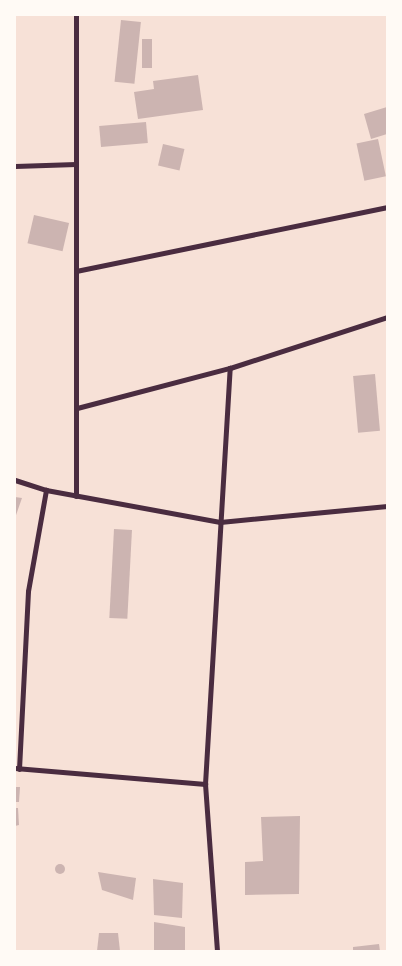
<!DOCTYPE html>
<html>
<head>
<meta charset="utf-8">
<style>
	body { margin:0 }
	#map { position:relative; width:402px; height:966px; overflow:hidden; background:#f7e1d7; font-family:"Work Sans",sans-serif }
	div>[style] { position:absolute }
	[style*='--x'] { left:calc(var(--x)*1px); top:calc(var(--y)*1px); width:calc(var(--w)*1px); rotate:calc(var(--a)*1deg) }
	.building>* { inset:0; background:#ccb4b1; transform-origin:0 0 }
	.round { border-radius:50% }
	.minor>* { height:5px; margin:-2.5px; padding:0 2.5px; transform-origin:2.5px; border-radius:2.5px; background:#4a2c40 }
	span { translate:-50% -50%; white-space:nowrap; text-align:center; line-height:1.15; -webkit-text-stroke:4px #fffaf5; paint-order:stroke }
	.frame { position:absolute; inset:0; border:16px solid #fffaf5; pointer-events:none }
</style>
</head>
<body>
<div id="map">
	<div class="building">
		<div style="left:121px;top:20px;width:20px;height:62px;rotate:6deg"></div>
		<div style="left:142px;top:39px;width:10px;height:29px"></div>
		<div style="clip-path:polygon(198px 75px,203px 110px,138px 119px,134px 92px,154px 89px,153px 81px)"></div>
		<div style="clip-path:polygon(387px 107px,387px 134px,371px 139px,364px 114px)"></div>
		<div style="left:146px;top:122px;width:21px;height:47px;rotate:85deg"></div>
		<div style="left:378px;top:139px;width:38px;height:22px;rotate:78deg"></div>
		<div style="left:163px;top:144px;width:22px;height:22px;rotate:13deg"></div>
		<div style="left:34px;top:215px;width:36px;height:29px;rotate:13deg"></div>
		<div style="left:375px;top:374px;width:57px;height:22px;rotate:85deg"></div>
		<div style="clip-path:polygon(15px 497px,22px 498px,15px 518px)"></div>
		<div style="left:114px;top:529px;width:18px;height:89px;rotate:3deg"></div>
		<div style="clip-path:polygon(15px 787px,20px 787px,19px 802px,15px 802px)"></div>
		<div style="clip-path:polygon(15px 808px,18px 808px,19px 825px,15px 826px)"></div>
		<div style="clip-path:polygon(300px 816px,299px 894px,245px 895px,245px 862px,263px 861px,261px 817px)"></div>
		<div class="round" style="left:55px;top:864px;width:10px;height:10px"></div>
		<div style="clip-path:polygon(98px 872px,136px 878px,133px 900px,102px 890px)"></div>
		<div style="clip-path:polygon(153px 879px,183px 883px,182px 918px,154px 915px)"></div>
		<div style="clip-path:polygon(154px 922px,185px 927px,185px 951px,154px 951px)"></div>
		<div style="clip-path:polygon(99px 933px,118px 933px,120px 951px,97px 951px)"></div>
		<div style="clip-path:polygon(379px 944px,380px 951px,353px 951px,353px 947px)"></div>
	</div>
	<div class="minor">
		<div style="--x:76;--y:15;--w:481;--a:90"></div>
		<div style="--x:15;--y:166;--w:61;--a:-1.9"></div>
		<div style="--x:76;--y:271;--w:318;--a:-11.6"></div>
		<div style="--x:77;--y:408;--w:158;--a:-14.7"></div>
		<div style="--x:230;--y:368;--w:165;--a:-18"></div>
		<div style="--x:15;--y:480;--w:33;--a:18"></div>
		<div style="--x:46;--y:490;--w:177;--a:10.4"></div>
		<div style="--x:220;--y:522;--w:168;--a:-5.5"></div>
		<div style="--x:15;--y:768;--w:191;--a:4.8"></div>
		<div style="--x:19;--y:769;--w:178;--a:-87.1"></div>
		<div style="--x:28;--y:591;--w:103;--a:-79.9"></div>
		<div style="--x:217;--y:951;--w:167;--a:-94.1"></div>
		<div style="--x:205;--y:784;--w:417;--a:-86.6"></div>
	</div>
	<div class="frame"></div>
</div>
</body>
</html>
